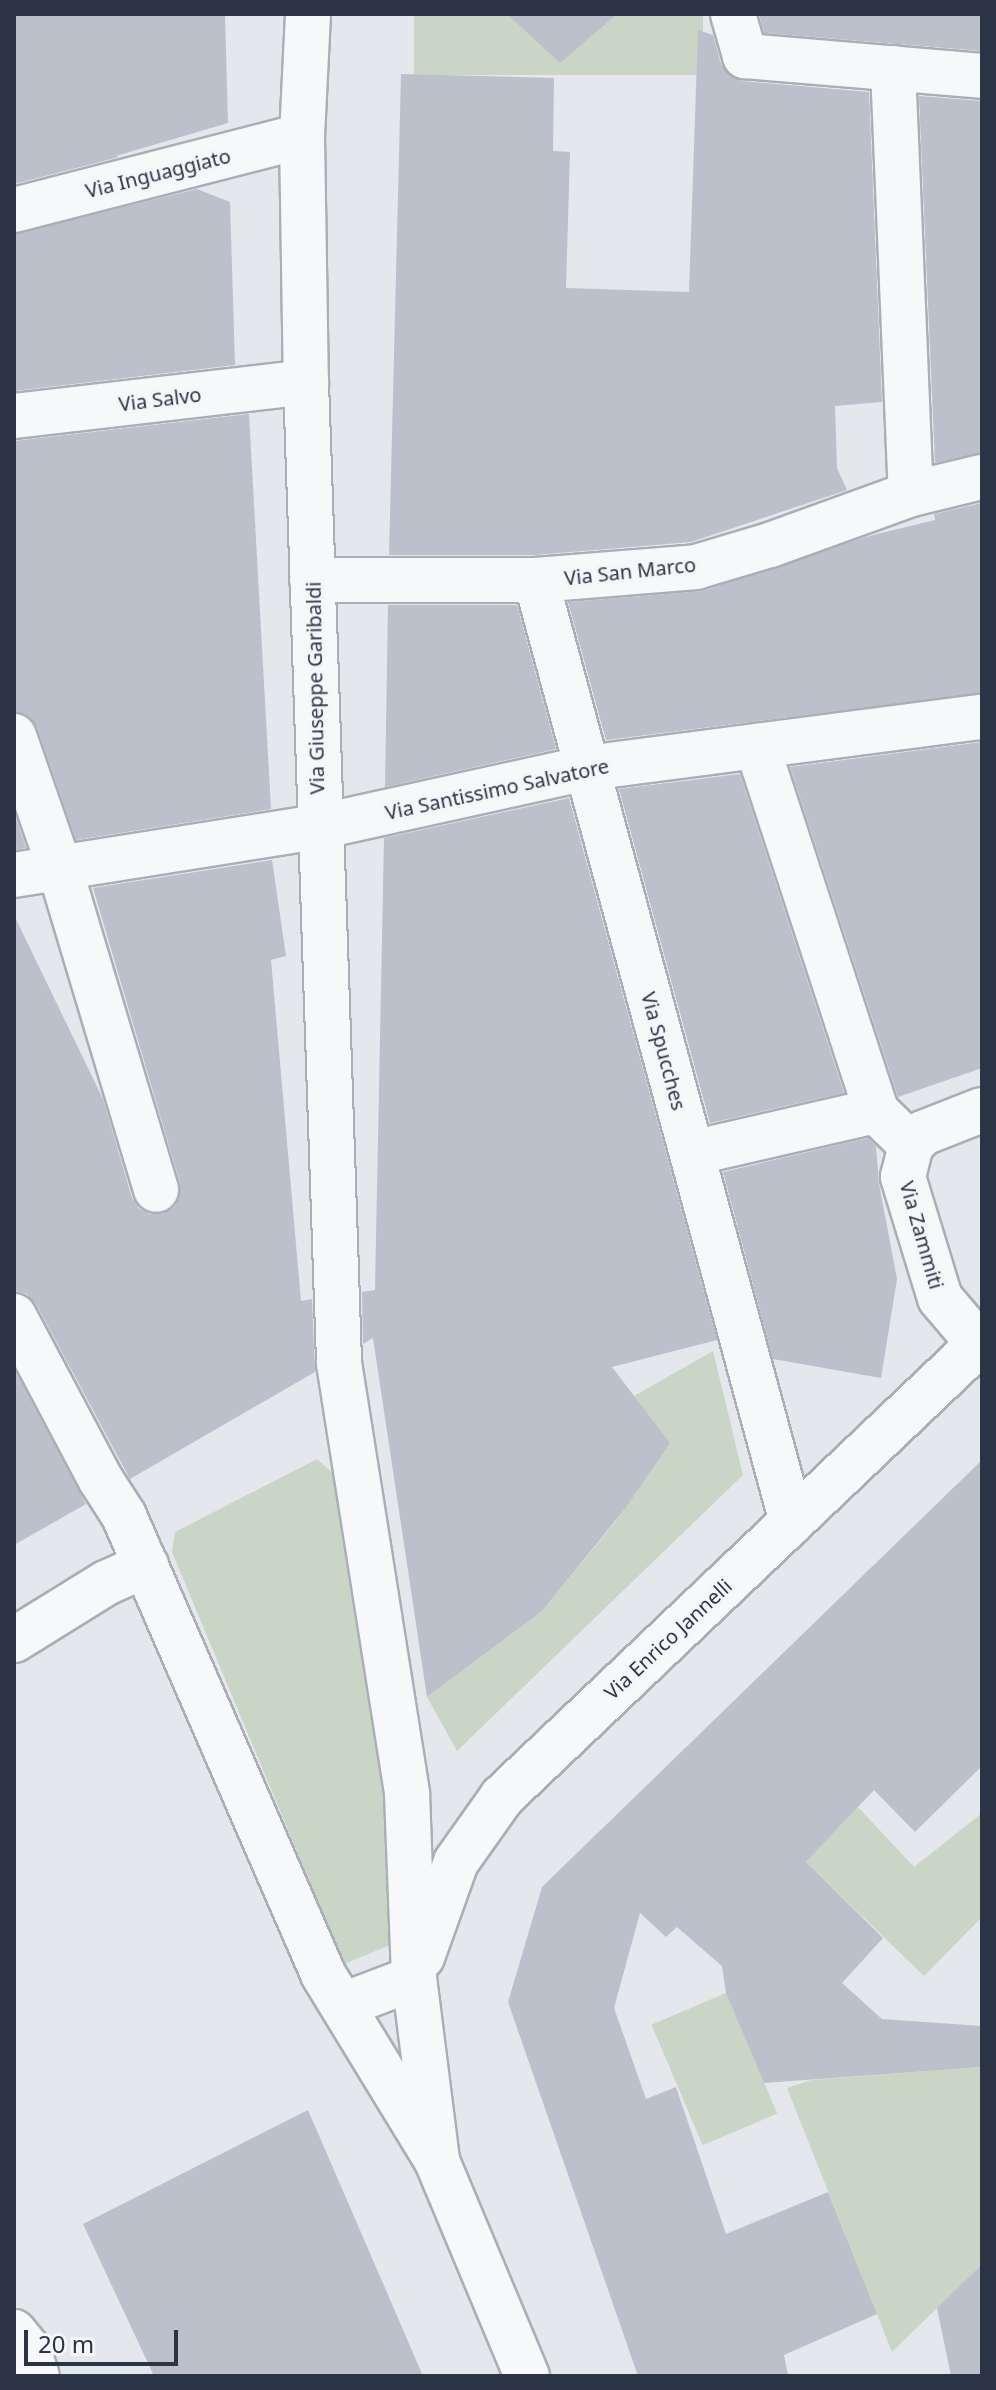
<!DOCTYPE html>
<html>
<head>
<meta charset="utf-8">
<style>
	body { margin:0 }
	#map { position:relative; width:996px; height:2390px; overflow:hidden; background:#e4e7ec; font-family:"Noto Sans",sans-serif }
	div>[style] { position:absolute }
	[style*='--x'] { left:calc(var(--x)*1px); top:calc(var(--y)*1px); width:calc(var(--w)*1px); rotate:calc(var(--a)*1deg) }
	.green>* { inset:0; background:#c9d6c5; transform-origin:0 0 }
	.building>* { inset:0; background:#bbc0ca }
	.roads { filter:drop-shadow(2px 0 #a9aeb7) drop-shadow(-2px 0 #a9aeb7) drop-shadow(0 2px #a9aeb7) drop-shadow(0 -2px #a9aeb7) }
	.minor>* { height:44px; margin:-22px; padding:0 22px; transform-origin:22px; border-radius:22px; background:#f7f8fa }
	span { translate:-50% -50%; white-space:nowrap; text-align:center; line-height:1.15; -webkit-text-stroke:7px #f4f6f9; paint-order:stroke }
	.street-label { font-size:20px; color:#2b3445 }
	.frame { position:absolute; inset:0; border:16px solid #2b3445; pointer-events:none }
	.scale { position:absolute; left:24px; top:2330px; width:154px; height:36px; box-sizing:border-box; border:4px solid #2b3445; border-top:0; padding-left:10px; font-size:24px; line-height:28px; white-space:nowrap; color:#2b3445; -webkit-text-stroke:6px #f4f6f9; paint-order:stroke }
</style>
</head>
<body>
<div id="map">
	<div class="green">
		<div style="left:414px;top:14px;width:289px;height:61px"></div>
		<div style="clip-path:polygon(713px 1351px,743px 1475px,457px 1751px,427px 1697px,542px 1611px,616px 1521px,669px 1443px,634px 1396px)"></div>
		<div style="clip-path:polygon(317px 1459px,334px 1474px,390px 1804px,395px 1943px,344px 1964px,172px 1552px,175px 1532px)"></div>
		<div style="clip-path:polygon(858px 1807px,914px 1867px,982px 1813px,982px 1917px,924px 1976px,806px 1862px)"></div>
		<div style="left:726px;top:1993px;width:131px;height:81px;rotate:67deg"></div>
		<div style="clip-path:polygon(982px 2067px,982px 2264px,892px 2352px,787px 2088px,811px 2080px)"></div>
	</div>
	<div class="building">
		<div style="clip-path:polygon(14px 14px,225px 14px,228px 123px,116px 156px,119px 157px,14px 184px)"></div>
		<div style="clip-path:polygon(507px 14px,617px 14px,560px 63px)"></div>
		<div style="clip-path:polygon(759px 14px,982px 14px,982px 51px,764px 33px)"></div>
		<div style="clip-path:polygon(698px 30px,713px 35px,721px 64px,729px 75px,742px 81px,869px 92px,882px 402px,835px 406px,837px 468px,847px 490px,691px 542px,535px 555px,389px 555px,401px 74px,554px 78px,553px 151px,570px 152px,566px 288px,689px 292px)"></div>
		<div style="clip-path:polygon(919px 96px,982px 101px,982px 453px,935px 463px)"></div>
		<div style="clip-path:polygon(197px 189px,230px 202px,235px 365px,14px 391px,14px 234px)"></div>
		<div style="clip-path:polygon(249px 414px,271px 809px,76px 840px,37px 727px,30px 717px,14px 712px,14px 441px)"></div>
		<div style="clip-path:polygon(982px 503px,982px 693px,606px 740px,568px 602px,703px 591px,869px 536px,935px 520px,934px 514px)"></div>
		<div style="clip-path:polygon(388px 605px,517px 605px,556px 749px,385px 787px)"></div>
		<div style="clip-path:polygon(982px 742px,982px 1068px,898px 1097px,790px 767px)"></div>
		<div style="clip-path:polygon(740px 774px,844px 1093px,710px 1123px,619px 789px)"></div>
		<div style="clip-path:polygon(569px 798px,717px 1340px,612px 1367px,670px 1443px,624px 1510px,542px 1611px,427px 1697px,373px 1338px,363px 1344px,362px 1292px,375px 1290px,384px 838px)"></div>
		<div style="clip-path:polygon(14px 812px,26px 848px,14px 850px)"></div>
		<div style="clip-path:polygon(272px 860px,286px 956px,271px 960px,301px 1301px,312px 1299px,315px 1372px,130px 1479px,36px 1304px,27px 1294px,14px 1291px,14px 915px,103px 1099px,132px 1198px,139px 1209px,150px 1214px,162px 1214px,175px 1207px,180px 1195px,180px 1183px,93px 888px)"></div>
		<div style="clip-path:polygon(868px 1138px,876px 1146px,879px 1184px,897px 1279px,881px 1378px,773px 1359px,723px 1172px)"></div>
		<div style="clip-path:polygon(14px 1369px,86px 1504px,14px 1545px)"></div>
		<div style="clip-path:polygon(982px 1460px,982px 1766px,915px 1832px,874px 1790px,806px 1862px,883px 1938px,842px 1983px,882px 2019px,982px 2026px,982px 2067px,764px 2083px,726px 1993px,722px 1966px,677px 1927px,666px 1937px,640px 1913px,614px 2008px,646px 2099px,676px 2087px,726px 2234px,828px 2192px,877px 2314px,784px 2355px,788px 2376px,638px 2376px,508px 2002px,542px 1887px)"></div>
		<div style="clip-path:polygon(308px 2110px,423px 2376px,154px 2376px,83px 2224px)"></div>
		<div style="clip-path:polygon(982px 2264px,982px 2376px,951px 2376px,937px 2308px)"></div>
	</div>
	<div class="roads">
		<div class="minor">
			<div style="--x:308;--y:14;--w:122;--a:92.8"></div>
			<div style="--x:302;--y:136;--w:246;--a:89.1"></div>
			<div style="--x:306;--y:382;--w:982;--a:88.07"></div>
			<div style="--x:339;--y:1363;--w:436;--a:81"></div>
			<div style="--x:407;--y:1794;--w:184;--a:87.8"></div>
			<div style="--x:414;--y:1978;--w:184;--a:82.8"></div>
			<div style="--x:733;--y:14;--w:44;--a:74.1"></div>
			<div style="--x:745;--y:56;--w:238;--a:4.8"></div>
			<div style="--x:893;--y:68;--w:426;--a:87.6"></div>
			<div style="--x:14;--y:210;--w:297;--a:-14.4"></div>
			<div style="--x:14;--y:416;--w:294;--a:-6.6"></div>
			<div style="--x:312;--y:580;--w:224;--a:0"></div>
			<div style="--x:536;--y:580;--w:161;--a:-4.6"></div>
			<div style="--x:696;--y:567;--w:77;--a:-16.6"></div>
			<div style="--x:770;--y:545;--w:150;--a:-19.9"></div>
			<div style="--x:911;--y:494;--w:73;--a:-13.5"></div>
			<div style="--x:536;--y:580;--w:976;--a:74.8"></div>
			<div style="--x:14;--y:736;--w:138;--a:70.9"></div>
			<div style="--x:59;--y:866;--w:338;--a:73.3"></div>
			<div style="--x:757;--y:746;--w:384;--a:71.9"></div>
			<div style="--x:876;--y:1111;--w:49;--a:44.2"></div>
			<div style="--x:14;--y:875;--w:308;--a:-9"></div>
			<div style="--x:318;--y:827;--w:275;--a:-12.4"></div>
			<div style="--x:587;--y:768;--w:398;--a:-7.4"></div>
			<div style="--x:692;--y:1153;--w:189;--a:-12.9"></div>
			<div style="--x:14;--y:1316;--w:186;--a:62.1"></div>
			<div style="--x:101;--y:1480;--w:43;--a:57.4"></div>
			<div style="--x:124;--y:1516;--w:499;--a:66.5"></div>
			<div style="--x:323;--y:1974;--w:219;--a:58.6"></div>
			<div style="--x:437;--y:2161;--w:233;--a:67.3"></div>
			<div style="--x:979;--y:1344;--w:60;--a:-130.3"></div>
			<div style="--x:940;--y:1298;--w:127;--a:-107"></div>
			<div style="--x:903;--y:1177;--w:33;--a:-76"></div>
			<div style="--x:911;--y:1145;--w:17;--a:-45"></div>
			<div style="--x:923;--y:1133;--w:63;--a:-21.3"></div>
			<div style="--x:14;--y:1640;--w:108;--a:-31.8"></div>
			<div style="--x:106;--y:1583;--w:44;--a:-24.2"></div>
			<div style="--x:422;--y:1957;--w:101;--a:-70.3"></div>
			<div style="--x:456;--y:1862;--w:80;--a:-54.7"></div>
			<div style="--x:502;--y:1797;--w:662;--a:-43.53"></div>
			<div style="--x:343;--y:2005;--w:76;--a:-20.8"></div>
			<div style="--x:14;--y:2332;--w:22;--a:51"></div>
			<div style="--x:28;--y:2349;--w:28;--a:72"></div>
		</div>
	</div>
	<div class="street-label">
		<span style="left:158px;top:173px;rotate:-14deg">Via Inguaggiato</span>
		<span style="left:160px;top:399px;rotate:-7deg">Via Salvo</span>
		<span style="left:630px;top:571px;rotate:-6deg">Via San Marco</span>
		<span style="left:315px;top:688px;rotate:-91deg">Via Giuseppe Garibaldi</span>
		<span style="left:497px;top:789px;rotate:-12deg">Via Santissimo Salvatore</span>
		<span style="left:664px;top:1051px;rotate:75deg">Via Spucches</span>
		<span style="left:922px;top:1235px;rotate:74deg">Via Zammiti</span>
		<span style="left:668px;top:1639px;rotate:-43deg">Via Enrico Jannelli</span>
	</div>
	<div class="frame"></div>
	<div class="scale">20 m</div>
</div>
</body>
</html>
